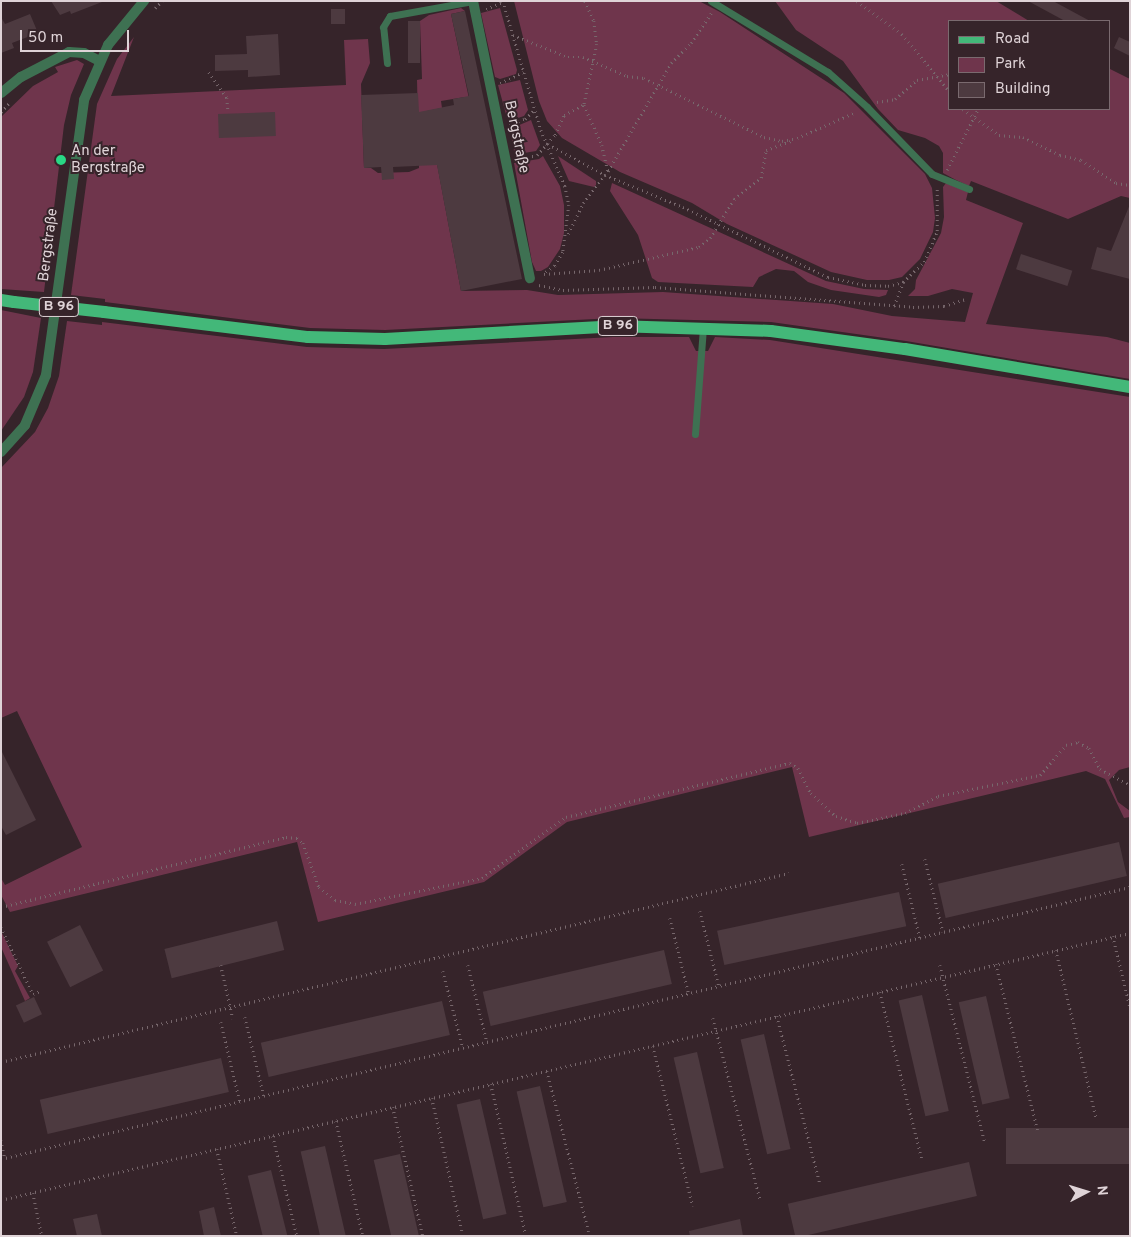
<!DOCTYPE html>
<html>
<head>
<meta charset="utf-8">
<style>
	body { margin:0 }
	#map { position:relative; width:1131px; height:1237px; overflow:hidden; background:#36242a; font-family:Overpass,sans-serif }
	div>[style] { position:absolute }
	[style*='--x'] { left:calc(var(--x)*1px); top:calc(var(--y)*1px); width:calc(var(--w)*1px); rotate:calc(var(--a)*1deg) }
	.green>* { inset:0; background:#6f354c }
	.building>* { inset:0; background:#4d3a40; transform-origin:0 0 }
	.path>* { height:2.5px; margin-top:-1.25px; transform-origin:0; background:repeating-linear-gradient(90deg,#77676c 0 1px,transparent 0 5px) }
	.lane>* { height:7px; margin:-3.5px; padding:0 3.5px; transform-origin:3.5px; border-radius:3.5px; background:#3e7152 }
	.street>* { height:10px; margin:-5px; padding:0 5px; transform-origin:5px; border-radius:5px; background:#3e7152 }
	.primary>* { height:12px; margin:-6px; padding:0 6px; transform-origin:6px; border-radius:6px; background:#43b879 }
	.primary-bridge>* { height:12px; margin:-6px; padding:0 6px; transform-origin:6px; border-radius:6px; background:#43b879 }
	.dots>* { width:14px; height:14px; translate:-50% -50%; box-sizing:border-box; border:2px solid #36242a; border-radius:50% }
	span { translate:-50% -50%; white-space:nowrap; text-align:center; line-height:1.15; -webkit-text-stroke:4px #36242a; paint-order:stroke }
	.shield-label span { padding:1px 4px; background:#36242a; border:1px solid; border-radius:4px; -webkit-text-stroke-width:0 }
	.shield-label { font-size:14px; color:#dfd3d7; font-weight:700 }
	.street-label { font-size:15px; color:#dfd3d7 }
	.poi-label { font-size:15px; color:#dfd3d7 }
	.left { translate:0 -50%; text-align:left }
	.frame { position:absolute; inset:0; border:2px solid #dfd3d7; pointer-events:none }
	.legend { position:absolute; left:948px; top:20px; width:162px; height:90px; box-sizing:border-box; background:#36242a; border:1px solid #7a6a6f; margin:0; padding:6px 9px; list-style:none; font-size:15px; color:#dfd3d7 }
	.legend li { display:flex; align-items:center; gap:10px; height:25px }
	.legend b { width:25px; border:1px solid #7a6a6f }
	.north { position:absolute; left:1061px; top:1167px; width:50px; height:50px; -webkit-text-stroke:4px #36242a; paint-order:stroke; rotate:85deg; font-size:14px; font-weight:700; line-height:20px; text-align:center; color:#dfd3d7 }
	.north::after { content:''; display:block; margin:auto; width:18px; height:22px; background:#dfd3d7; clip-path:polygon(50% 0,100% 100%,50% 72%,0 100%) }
	.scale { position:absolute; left:20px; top:30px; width:109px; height:22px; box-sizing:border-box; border:2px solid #dfd3d7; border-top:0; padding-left:6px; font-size:15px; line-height:18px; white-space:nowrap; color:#dfd3d7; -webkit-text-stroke:4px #36242a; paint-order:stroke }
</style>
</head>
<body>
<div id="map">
	<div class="green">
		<div style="clip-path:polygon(514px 1px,699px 1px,720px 12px,844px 93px,925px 174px,932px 188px,935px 218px,933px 232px,920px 259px,902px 277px,889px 280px,867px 280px,831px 272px,727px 224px,692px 203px,620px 172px,562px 138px,547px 121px,539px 101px)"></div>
		<div style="clip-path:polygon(775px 1px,996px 1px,1029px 21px,950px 21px,950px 109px,1110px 109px,1110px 69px,1130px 79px,1130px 198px,1121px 196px,1068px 219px,971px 181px,969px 186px,956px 180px,943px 173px,943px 153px,939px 146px,925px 138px,898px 130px,878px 109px,843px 61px,796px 30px)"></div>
		<div style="clip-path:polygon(461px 8px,465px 11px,451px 14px,508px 282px,465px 97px,441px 101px,442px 108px,427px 111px,461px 291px,527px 290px,558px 295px,663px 292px,833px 304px,892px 316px,965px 322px,973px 293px,952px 289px,928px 296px,908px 296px,915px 289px,916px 280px,941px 233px,944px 217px,943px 187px,946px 183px,968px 192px,966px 200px,1023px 223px,986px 324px,1107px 337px,1130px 343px,1130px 379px,906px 341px,771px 322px,614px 318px,385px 330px,310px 328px,105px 302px,105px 299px,71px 295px,97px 104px,117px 59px,134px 37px,111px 96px,346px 85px,344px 40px,368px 39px,370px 63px,361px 84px,364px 168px,371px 168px,378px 173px,409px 172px,419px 168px,417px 80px,422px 79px,420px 21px,429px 15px)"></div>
		<div style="clip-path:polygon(500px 8px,517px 70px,516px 74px,500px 79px,495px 77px,481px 13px)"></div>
		<div style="clip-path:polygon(77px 60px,84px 64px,71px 95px,64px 125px,44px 292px,1px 289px,1px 117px,33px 86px,58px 72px,55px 67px)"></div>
		<div style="clip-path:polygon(520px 80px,528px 110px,524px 116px,512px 120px,507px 118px,498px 85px)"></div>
		<div style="clip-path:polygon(531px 120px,540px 145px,536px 151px,518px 154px,514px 151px,510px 129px)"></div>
		<div style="clip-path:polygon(543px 156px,560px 186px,564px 205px,564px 233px,560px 249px,548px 267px,541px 271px,536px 271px,532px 262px,514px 163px,539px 159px)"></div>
		<div style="clip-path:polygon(558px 156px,596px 181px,596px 185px,594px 187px,569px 181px)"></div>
		<div style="clip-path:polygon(612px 183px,826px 281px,864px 289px,888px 290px,886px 295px,879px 297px,831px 290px,808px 282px,794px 271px,776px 269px,759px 277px,753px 287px,658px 282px,652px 278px,638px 235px,610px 191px)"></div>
		<div style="clip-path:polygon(1px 310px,41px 318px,33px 372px,24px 397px,1px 431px)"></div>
		<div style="clip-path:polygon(67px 321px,102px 325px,102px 322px,307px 347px,384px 349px,613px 337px,689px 337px,696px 351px,708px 351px,715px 337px,770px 340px,1130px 397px,1130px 767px,1119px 770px,1109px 780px,1118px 802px,1130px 811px,1130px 817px,1124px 818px,1105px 779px,1086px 771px,809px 837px,792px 767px,567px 822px,484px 882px,318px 922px,297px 842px,10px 912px,1px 895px,1px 878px,5px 885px,82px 847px,17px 711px,1px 718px,1px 468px,35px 432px,48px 408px,59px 376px)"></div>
		<div style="clip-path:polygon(1px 931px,18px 966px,15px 971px,30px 998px,25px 1001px,1px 947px)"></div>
	</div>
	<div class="building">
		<div style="clip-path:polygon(51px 1px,102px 1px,102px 2px,71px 14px,70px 11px,60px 15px)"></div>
		<div style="clip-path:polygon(1028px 1px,1053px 1px,1090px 21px,1065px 21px)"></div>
		<div style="left:331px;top:9px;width:14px;height:15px"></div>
		<div style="clip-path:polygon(465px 11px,522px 279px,461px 291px,437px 165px,393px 167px,394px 179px,382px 180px,381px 167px,364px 168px,361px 95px,418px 93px,419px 112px,454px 105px,453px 99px,469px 96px,451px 14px)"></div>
		<div style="clip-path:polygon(30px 14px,38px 33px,12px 43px,14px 48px,1px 53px,1px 17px,5px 24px)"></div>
		<div style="left:408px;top:21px;width:12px;height:42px"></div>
		<div style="clip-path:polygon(278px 34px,280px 75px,248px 77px,248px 70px,215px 71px,215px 55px,247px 54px,246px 36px)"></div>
		<div style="clip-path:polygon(1119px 37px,1130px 42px,1130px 56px,1114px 48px)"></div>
		<div style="left:275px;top:112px;width:24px;height:57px;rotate:88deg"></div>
		<div style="clip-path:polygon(1130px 204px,1130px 279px,1091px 269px,1097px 247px,1111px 251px)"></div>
		<div style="left:1021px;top:254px;width:54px;height:16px;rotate:18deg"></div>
		<div style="clip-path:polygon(1px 750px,36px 820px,6px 835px,1px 826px)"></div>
		<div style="left:1119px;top:842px;width:35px;height:186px;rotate:77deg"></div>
		<div style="left:899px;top:892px;width:35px;height:186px;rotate:78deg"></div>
		<div style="left:277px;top:921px;width:30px;height:116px;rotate:76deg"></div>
		<div style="left:80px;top:925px;width:51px;height:37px;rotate:63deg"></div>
		<div style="left:664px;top:950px;width:35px;height:186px;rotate:77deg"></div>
		<div style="left:922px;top:995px;width:119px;height:24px;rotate:77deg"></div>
		<div style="left:986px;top:996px;width:105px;height:28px;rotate:77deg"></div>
		<div style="left:34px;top:997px;width:19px;height:20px;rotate:65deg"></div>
		<div style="left:442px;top:1001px;width:35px;height:186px;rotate:77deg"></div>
		<div style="left:764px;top:1034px;width:118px;height:24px;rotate:77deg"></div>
		<div style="left:697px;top:1052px;width:119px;height:24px;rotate:77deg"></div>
		<div style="left:221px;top:1058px;width:35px;height:186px;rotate:77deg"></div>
		<div style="left:540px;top:1086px;width:119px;height:24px;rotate:77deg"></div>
		<div style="left:480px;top:1099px;width:118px;height:24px;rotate:77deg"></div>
		<div style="left:1130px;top:1128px;width:36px;height:124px;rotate:90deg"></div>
		<div style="left:325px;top:1146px;width:92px;height:25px;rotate:77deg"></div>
		<div style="left:400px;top:1154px;width:84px;height:27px;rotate:77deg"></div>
		<div style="left:969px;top:1162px;width:35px;height:186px;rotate:77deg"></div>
		<div style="left:271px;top:1170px;width:68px;height:24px;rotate:76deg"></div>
		<div style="clip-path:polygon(214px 1207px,221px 1236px,204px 1236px,199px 1211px)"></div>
		<div style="clip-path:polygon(97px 1214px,102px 1236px,77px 1236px,73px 1219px)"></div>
		<div style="clip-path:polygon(740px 1219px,743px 1236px,690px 1236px,689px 1231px)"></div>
	</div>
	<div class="path">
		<div style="--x:503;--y:1;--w:134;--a:73.6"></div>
		<div style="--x:541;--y:130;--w:61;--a:66.8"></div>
		<div style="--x:565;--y:186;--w:19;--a:78"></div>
		<div style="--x:569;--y:205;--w:47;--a:97.3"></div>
		<div style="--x:563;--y:252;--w:16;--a:120"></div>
		<div style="--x:555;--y:266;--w:12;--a:145"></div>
		<div style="--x:585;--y:1;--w:22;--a:66"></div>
		<div style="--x:594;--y:21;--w:23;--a:83"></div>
		<div style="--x:597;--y:44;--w:62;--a:102"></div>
		<div style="--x:584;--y:105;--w:44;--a:65.8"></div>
		<div style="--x:602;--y:145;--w:27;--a:77"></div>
		<div style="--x:857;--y:1;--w:56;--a:36.3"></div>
		<div style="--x:902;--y:34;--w:75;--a:50.4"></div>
		<div style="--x:155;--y:8;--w:10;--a:-45"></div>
		<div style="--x:486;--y:9;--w:18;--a:-22"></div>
		<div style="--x:513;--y:35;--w:59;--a:21.8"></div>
		<div style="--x:568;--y:57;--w:15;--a:0"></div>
		<div style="--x:583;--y:57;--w:48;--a:23.4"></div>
		<div style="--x:627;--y:76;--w:17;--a:7"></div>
		<div style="--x:644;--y:78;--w:134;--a:26.2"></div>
		<div style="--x:764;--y:137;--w:18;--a:13"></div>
		<div style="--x:782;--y:141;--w:15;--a:-11"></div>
		<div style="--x:797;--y:138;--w:64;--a:-23.8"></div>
		<div style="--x:209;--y:72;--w:32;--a:55"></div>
		<div style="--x:227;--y:98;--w:12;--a:85"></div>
		<div style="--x:500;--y:83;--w:26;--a:-25"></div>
		<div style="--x:877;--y:102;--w:18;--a:-9"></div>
		<div style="--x:895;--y:99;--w:29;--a:-41"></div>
		<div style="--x:917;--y:80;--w:34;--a:-10"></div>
		<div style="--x:963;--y:109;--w:44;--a:35.8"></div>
		<div style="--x:999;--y:135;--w:24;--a:5"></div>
		<div style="--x:1023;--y:137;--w:41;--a:25.9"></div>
		<div style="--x:1060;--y:155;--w:22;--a:13"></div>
		<div style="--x:1081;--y:160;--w:42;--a:33.3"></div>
		<div style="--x:1116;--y:183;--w:14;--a:8"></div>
		<div style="--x:1;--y:112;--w:13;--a:-48"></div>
		<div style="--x:509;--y:125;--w:17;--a:-21"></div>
		<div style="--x:525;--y:119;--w:14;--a:-45"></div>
		<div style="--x:548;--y:144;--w:65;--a:28.5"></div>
		<div style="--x:605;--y:175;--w:84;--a:22.3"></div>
		<div style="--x:683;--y:207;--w:161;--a:25.8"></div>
		<div style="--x:828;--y:277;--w:38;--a:12"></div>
		<div style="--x:865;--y:285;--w:23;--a:2"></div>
		<div style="--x:888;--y:286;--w:16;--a:-15"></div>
		<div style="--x:903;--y:282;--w:29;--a:-44"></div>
		<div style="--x:924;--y:262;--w:34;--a:-67"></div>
		<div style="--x:937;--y:231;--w:43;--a:-90"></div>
		<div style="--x:517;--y:159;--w:20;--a:-11"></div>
		<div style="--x:537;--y:155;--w:27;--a:-48"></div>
		<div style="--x:555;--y:135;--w:22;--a:-66"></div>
		<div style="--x:564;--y:115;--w:21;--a:-28"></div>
		<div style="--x:947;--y:170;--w:68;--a:-63.1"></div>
		<div style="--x:568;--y:234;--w:34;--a:-64"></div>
		<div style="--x:583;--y:203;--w:41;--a:-52"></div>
		<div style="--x:608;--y:171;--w:125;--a:-59.7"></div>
		<div style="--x:671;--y:63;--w:28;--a:-45"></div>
		<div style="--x:691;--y:43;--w:36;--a:-56"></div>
		<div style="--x:544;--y:274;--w:55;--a:-4.2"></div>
		<div style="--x:599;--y:270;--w:103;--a:-13"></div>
		<div style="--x:699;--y:247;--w:14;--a:-39"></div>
		<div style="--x:710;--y:238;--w:46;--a:-58.4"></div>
		<div style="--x:734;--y:199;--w:34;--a:-38"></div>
		<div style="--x:761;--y:178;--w:28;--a:-80"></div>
		<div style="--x:766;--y:150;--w:29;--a:-20"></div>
		<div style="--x:539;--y:285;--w:25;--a:12"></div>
		<div style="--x:563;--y:290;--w:92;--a:-1.9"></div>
		<div style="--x:655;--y:287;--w:259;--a:4.4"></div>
		<div style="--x:913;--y:307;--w:31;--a:-2"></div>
		<div style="--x:944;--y:306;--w:22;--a:-18"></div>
		<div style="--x:894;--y:306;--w:26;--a:-69"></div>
		<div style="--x:925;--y:859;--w:75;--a:76.1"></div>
		<div style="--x:902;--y:864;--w:76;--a:76.3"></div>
		<div style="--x:1;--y:907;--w:293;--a:-13.8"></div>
		<div style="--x:286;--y:837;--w:11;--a:5"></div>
		<div style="--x:297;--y:838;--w:8;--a:40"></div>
		<div style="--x:303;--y:843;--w:47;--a:70"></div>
		<div style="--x:319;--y:887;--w:21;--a:39"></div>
		<div style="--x:335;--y:900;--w:20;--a:11"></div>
		<div style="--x:355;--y:904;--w:130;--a:-11.6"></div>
		<div style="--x:482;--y:878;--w:104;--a:-36"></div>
		<div style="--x:566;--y:817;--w:230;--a:-13.6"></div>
		<div style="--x:790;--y:763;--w:9;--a:32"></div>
		<div style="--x:798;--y:768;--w:28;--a:63"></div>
		<div style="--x:811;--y:793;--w:34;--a:43"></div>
		<div style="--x:836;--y:816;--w:22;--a:18"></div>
		<div style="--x:857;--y:823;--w:49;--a:-11.8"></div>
		<div style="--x:905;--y:813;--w:37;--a:-27"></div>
		<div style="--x:938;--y:796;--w:104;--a:-11.6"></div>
		<div style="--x:1040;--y:775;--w:40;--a:-49"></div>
		<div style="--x:1066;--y:745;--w:12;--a:-14"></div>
		<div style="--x:1078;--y:742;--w:13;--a:29"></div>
		<div style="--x:1089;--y:748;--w:24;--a:62"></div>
		<div style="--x:1100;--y:769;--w:34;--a:28"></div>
		<div style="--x:700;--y:911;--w:77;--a:75.8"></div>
		<div style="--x:670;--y:918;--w:78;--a:76"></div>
		<div style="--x:1;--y:927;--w:74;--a:64.5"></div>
		<div style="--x:33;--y:994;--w:8;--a:-23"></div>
		<div style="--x:1113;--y:936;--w:73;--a:76.5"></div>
		<div style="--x:1056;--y:950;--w:172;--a:76.5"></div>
		<div style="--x:996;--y:964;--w:172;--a:75.9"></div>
		<div style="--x:221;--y:965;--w:55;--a:77.5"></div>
		<div style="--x:468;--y:965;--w:79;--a:76.1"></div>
		<div style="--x:940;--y:965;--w:184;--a:75.8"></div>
		<div style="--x:443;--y:971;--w:80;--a:75.4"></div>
		<div style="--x:880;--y:992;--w:172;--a:75.9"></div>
		<div style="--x:777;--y:1016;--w:173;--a:75.6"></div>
		<div style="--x:245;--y:1017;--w:81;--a:76.5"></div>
		<div style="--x:713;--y:1018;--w:187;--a:75.4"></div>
		<div style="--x:221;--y:1022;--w:82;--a:76.6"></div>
		<div style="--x:653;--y:1046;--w:165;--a:76"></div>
		<div style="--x:1;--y:1062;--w:810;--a:-13.49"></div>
		<div style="--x:547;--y:1071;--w:166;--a:75.4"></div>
		<div style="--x:491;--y:1084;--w:156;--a:77"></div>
		<div style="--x:432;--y:1098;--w:141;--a:77.3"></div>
		<div style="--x:393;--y:1107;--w:132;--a:76.9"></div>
		<div style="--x:336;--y:1121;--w:118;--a:76.8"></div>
		<div style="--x:273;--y:1136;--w:103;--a:76.5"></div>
		<div style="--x:1;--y:1140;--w:19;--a:78"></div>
		<div style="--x:217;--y:1149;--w:89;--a:77.1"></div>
		<div style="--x:1;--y:1159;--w:1161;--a:-13.55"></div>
		<div style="--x:33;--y:1193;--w:44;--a:78.2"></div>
		<div style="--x:1;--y:1200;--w:1160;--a:-13.31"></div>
	</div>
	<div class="lane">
		<div style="--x:711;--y:1;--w:137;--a:31.3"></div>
		<div style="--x:828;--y:72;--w:52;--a:41.9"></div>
		<div style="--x:867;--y:107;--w:93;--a:45.9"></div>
		<div style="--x:932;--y:174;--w:40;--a:22"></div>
		<div style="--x:387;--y:63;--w:36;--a:-96"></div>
		<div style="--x:383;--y:27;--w:13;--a:-58"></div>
		<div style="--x:390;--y:16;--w:84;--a:-10.2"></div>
		<div style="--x:695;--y:434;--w:107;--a:-85.7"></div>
	</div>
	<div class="street">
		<div style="--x:473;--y:1;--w:283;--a:78.4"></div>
		<div style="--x:1;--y:93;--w:26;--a:-39"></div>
		<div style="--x:21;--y:77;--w:54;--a:-27.5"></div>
		<div style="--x:69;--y:52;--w:15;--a:4"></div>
		<div style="--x:84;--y:53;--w:18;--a:27"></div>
		<div style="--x:1;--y:452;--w:36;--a:-48"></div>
		<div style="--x:25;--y:425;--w:54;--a:-67.2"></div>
		<div style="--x:46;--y:375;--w:278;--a:-82.1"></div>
		<div style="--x:84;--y:100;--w:60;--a:-66.4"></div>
		<div style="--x:108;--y:45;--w:57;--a:-50.7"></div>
	</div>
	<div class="primary">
		<div style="--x:1;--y:300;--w:13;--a:9"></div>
		<div style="--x:104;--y:312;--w:206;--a:7"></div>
		<div style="--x:308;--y:337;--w:77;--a:1.5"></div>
		<div style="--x:385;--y:339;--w:230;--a:-3.2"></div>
		<div style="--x:615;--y:326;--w:156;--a:1.8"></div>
		<div style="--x:771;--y:331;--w:135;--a:7.7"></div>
		<div style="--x:905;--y:349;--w:228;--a:9.6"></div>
	</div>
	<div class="primary-bridge">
		<div style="--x:14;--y:302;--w:91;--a:6.3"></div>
	</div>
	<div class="dots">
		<div style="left:61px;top:160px;background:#29d885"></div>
	</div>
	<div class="shield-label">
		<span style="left:59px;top:307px">B 96</span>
		<span style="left:618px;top:326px">B 96</span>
	</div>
	<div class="street-label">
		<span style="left:516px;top:137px;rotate:78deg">Bergstraße</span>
		<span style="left:49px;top:245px;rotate:-83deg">Bergstraße</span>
	</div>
	<div class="poi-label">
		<span class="left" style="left:71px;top:160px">An der<br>Bergstraße</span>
	</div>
	<div class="frame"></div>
	<ul class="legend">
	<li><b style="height:6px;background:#43b879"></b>Road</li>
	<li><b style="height:14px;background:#6f354c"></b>Park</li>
	<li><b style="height:14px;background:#4d3a40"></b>Building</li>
	</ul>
	<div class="north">N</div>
	<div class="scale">50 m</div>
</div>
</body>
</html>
